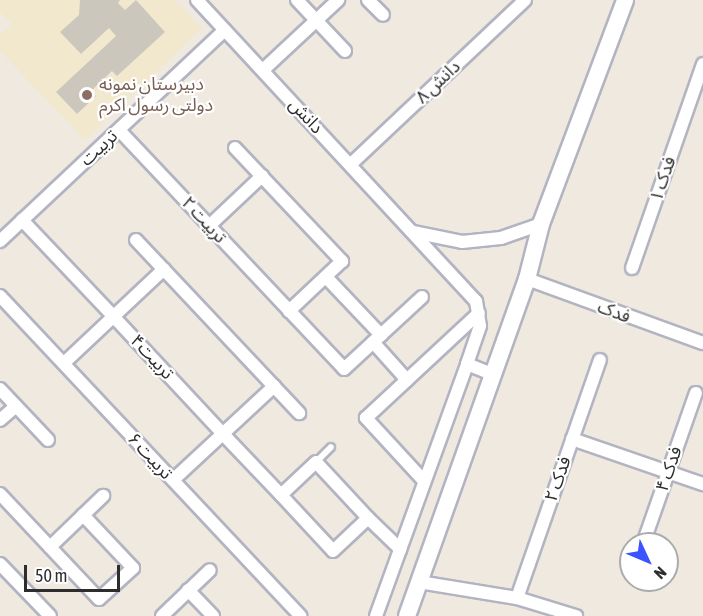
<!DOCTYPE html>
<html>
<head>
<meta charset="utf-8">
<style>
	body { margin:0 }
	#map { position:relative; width:703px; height:616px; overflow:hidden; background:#efe9df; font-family:"Asap Condensed","Noto Sans Arabic",sans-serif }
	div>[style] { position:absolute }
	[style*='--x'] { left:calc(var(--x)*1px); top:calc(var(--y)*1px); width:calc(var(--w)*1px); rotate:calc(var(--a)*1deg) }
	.education>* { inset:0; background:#f2e8ce }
	.building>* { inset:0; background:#cbc7bd }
	.roads { filter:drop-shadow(2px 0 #b3b4c1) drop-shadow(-2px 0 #b3b4c1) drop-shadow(0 2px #b3b4c1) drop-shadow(0 -2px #b3b4c1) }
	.lane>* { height:6px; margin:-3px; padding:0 3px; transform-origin:3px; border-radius:3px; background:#fff }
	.street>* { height:12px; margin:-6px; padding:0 6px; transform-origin:6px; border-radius:6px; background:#fff }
	.secondary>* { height:16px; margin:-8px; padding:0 8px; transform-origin:8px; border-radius:8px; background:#fff }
	.dots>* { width:16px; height:16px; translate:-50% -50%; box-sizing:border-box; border:3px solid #fff; border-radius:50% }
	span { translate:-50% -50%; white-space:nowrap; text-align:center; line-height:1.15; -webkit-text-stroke:4.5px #fff; paint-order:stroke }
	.street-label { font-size:18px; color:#2d2d2d }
	.education-label { font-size:18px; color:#785e54 }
	.left { translate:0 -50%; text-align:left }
	.north { position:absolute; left:619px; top:532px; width:60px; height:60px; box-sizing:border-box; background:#fff; border:2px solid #ababab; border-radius:50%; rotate:134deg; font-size:16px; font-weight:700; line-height:24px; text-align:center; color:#2d2d2d }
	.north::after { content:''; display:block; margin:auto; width:21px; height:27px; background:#3c53ff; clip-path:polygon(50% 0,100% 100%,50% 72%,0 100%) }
	.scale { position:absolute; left:24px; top:565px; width:96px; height:27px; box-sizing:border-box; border:3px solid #2d2d2d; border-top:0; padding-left:8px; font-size:18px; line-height:21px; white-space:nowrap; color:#2d2d2d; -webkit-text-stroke:4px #fff; paint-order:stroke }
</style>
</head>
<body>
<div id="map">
	<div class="education">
		<div style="clip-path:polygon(0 0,175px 0,202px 28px,85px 140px,0 51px,0 35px,12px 24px,0 12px)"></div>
	</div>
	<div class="building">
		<div style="clip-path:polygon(80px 0,120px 0,118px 3px,125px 10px,136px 0,165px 32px,117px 76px,112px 71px,91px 91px,96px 96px,77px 114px,56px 92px,116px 36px,109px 28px,81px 54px,60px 32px,79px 15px)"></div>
	</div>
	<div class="roads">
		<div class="lane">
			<div style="--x:316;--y:462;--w:21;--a:-45"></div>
		</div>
		<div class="street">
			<div style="--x:197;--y:0;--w:410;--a:47.2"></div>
			<div style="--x:476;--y:301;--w:25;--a:81"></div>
			<div style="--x:480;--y:326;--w:40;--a:108.9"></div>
			<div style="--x:467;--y:364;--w:27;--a:22"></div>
			<div style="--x:297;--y:0;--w:70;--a:46.7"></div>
			<div style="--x:368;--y:0;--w:21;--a:45"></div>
			<div style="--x:263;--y:70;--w:103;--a:-43"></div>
			<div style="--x:119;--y:130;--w:328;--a:46.7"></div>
			<div style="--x:344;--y:369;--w:106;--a:-42.7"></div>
			<div style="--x:235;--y:148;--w:156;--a:46.6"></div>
			<div style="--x:342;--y:261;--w:73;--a:136.7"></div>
			<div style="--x:351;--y:164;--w:239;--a:-43.3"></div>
			<div style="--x:22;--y:220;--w:132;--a:46.5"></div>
			<div style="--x:113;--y:316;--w:161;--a:47"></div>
			<div style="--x:223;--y:434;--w:84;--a:46.4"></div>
			<div style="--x:281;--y:495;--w:76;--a:47.1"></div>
			<div style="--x:333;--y:551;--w:48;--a:-43.3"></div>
			<div style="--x:368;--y:518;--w:76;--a:-132.9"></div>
			<div style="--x:316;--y:462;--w:48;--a:136.7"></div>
			<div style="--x:209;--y:226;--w:73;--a:-43.3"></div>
			<div style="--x:413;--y:232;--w:50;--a:11.5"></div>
			<div style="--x:462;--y:242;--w:39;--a:-6"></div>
			<div style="--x:501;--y:238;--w:42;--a:-19.3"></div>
			<div style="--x:136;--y:240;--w:238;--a:46.7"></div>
			<div style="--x:0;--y:241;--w:308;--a:-43.2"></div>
			<div style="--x:632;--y:268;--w:216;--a:-70.8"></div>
			<div style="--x:326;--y:277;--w:80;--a:46.5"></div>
			<div style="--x:527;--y:279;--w:187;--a:20"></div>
			<div style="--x:0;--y:296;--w:439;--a:46.8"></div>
			<div style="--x:373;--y:342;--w:51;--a:48.2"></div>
			<div style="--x:64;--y:363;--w:137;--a:-43.2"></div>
			<div style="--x:0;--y:389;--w:70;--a:46.7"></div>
			<div style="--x:0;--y:420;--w:21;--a:-41"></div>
			<div style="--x:572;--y:439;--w:139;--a:19"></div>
			<div style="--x:173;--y:480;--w:138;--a:-42.9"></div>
			<div style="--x:424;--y:481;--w:86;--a:-132.6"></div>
			<div style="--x:366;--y:418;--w:154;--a:-42.9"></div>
			<div style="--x:0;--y:494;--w:144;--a:46.7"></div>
			<div style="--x:99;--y:599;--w:46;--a:-42.4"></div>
			<div style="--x:133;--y:568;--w:73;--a:-133.3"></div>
			<div style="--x:368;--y:518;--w:45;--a:44.1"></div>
			<div style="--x:643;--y:544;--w:160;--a:-70.7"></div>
			<div style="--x:50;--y:547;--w:74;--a:-43.9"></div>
			<div style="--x:0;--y:564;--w:72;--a:46.1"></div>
			<div style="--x:419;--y:582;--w:99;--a:9.3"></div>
			<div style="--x:517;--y:598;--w:62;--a:17"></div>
			<div style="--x:188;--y:590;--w:36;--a:46"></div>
			<div style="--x:517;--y:598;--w:252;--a:-70.8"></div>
			<div style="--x:162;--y:616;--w:66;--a:-43.8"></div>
			<div style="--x:376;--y:616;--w:268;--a:-70.1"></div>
		</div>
		<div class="secondary">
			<div style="--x:407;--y:616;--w:358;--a:-70.4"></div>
			<div style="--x:527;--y:279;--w:57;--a:-75.7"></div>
			<div style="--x:541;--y:224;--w:239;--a:-69.4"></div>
		</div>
	</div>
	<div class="dots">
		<div style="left:87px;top:95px;background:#8d6e63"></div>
	</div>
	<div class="street-label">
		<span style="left:438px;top:82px;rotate:-43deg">دانش ۸</span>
		<span style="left:306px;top:116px;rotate:47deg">دانش</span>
		<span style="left:99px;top:148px;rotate:-43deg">تربیت</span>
		<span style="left:663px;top:179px;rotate:-71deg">فدک ۱</span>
		<span style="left:204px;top:220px;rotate:47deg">تربیت ۲</span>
		<span style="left:614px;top:312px;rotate:20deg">فدک</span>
		<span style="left:152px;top:357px;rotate:47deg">تربیت۴</span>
		<span style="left:150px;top:456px;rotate:47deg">تربیت ۶</span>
		<span style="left:669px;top:469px;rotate:-71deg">فدک ۴</span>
		<span style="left:558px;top:479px;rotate:-71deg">فدک ۲</span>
	</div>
	<div class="education-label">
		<span class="left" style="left:99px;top:95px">دبیرستان نمونه<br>دولتی رسول اکرم</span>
	</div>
	<div class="north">N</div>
	<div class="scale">50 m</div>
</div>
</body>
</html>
